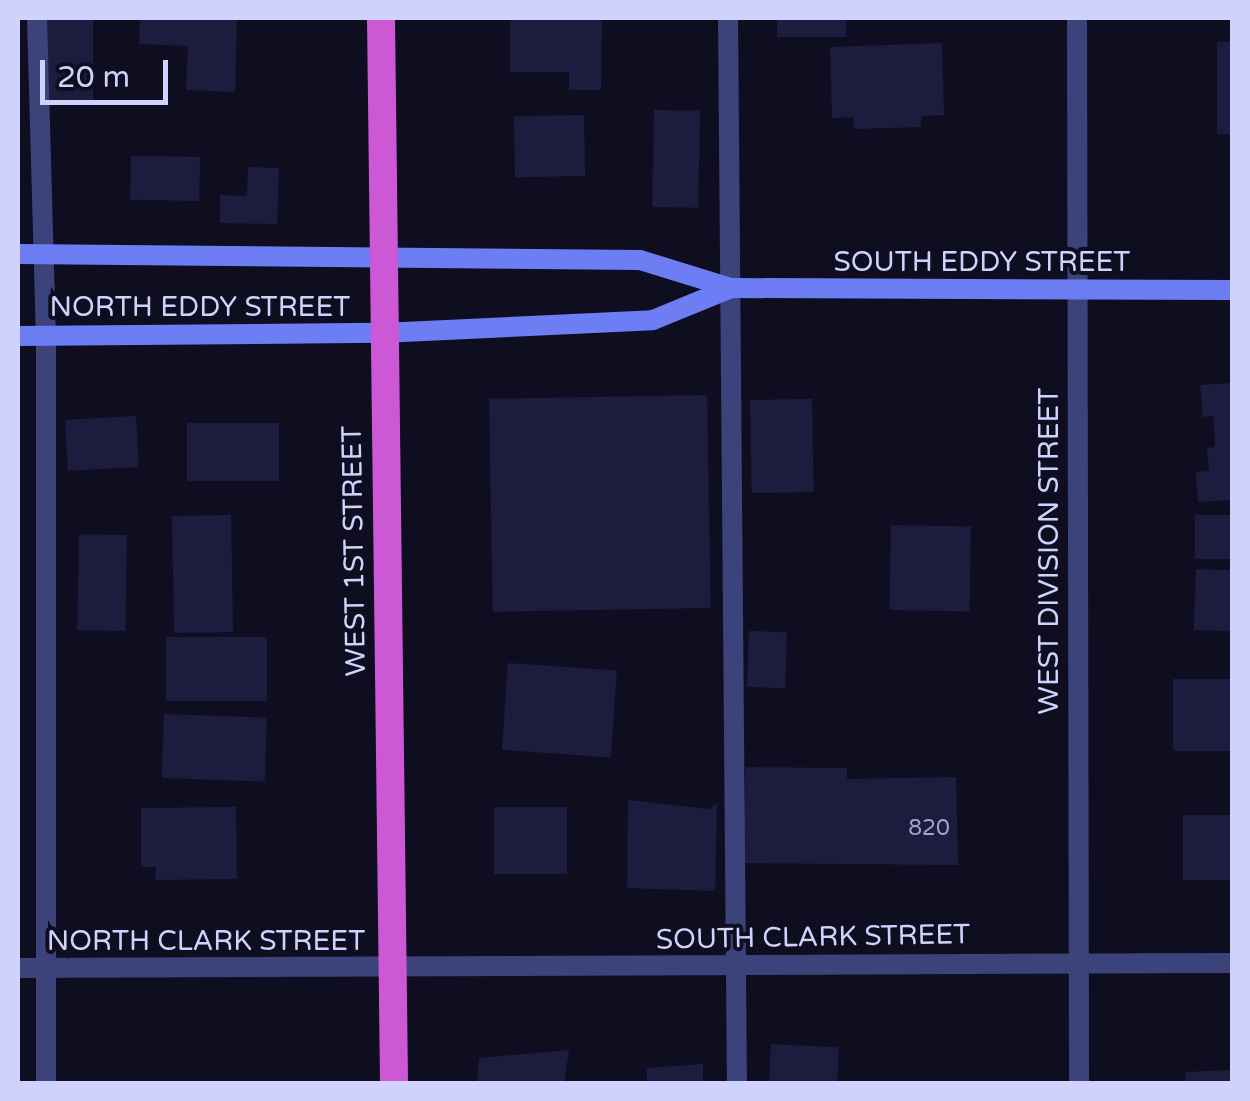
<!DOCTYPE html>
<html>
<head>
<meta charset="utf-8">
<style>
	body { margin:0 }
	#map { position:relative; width:1250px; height:1101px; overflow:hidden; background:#0f0e20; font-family:"Varela Round",sans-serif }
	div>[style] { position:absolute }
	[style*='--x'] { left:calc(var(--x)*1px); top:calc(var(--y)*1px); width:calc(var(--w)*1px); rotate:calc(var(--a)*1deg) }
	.building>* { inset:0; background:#1d1c3f; transform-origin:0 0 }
	.service>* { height:20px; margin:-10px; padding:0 10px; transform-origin:10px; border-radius:10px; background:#3c437b }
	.minor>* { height:20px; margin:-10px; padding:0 10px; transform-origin:10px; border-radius:10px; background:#3c437b }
	.secondary>* { height:20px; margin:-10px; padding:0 10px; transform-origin:10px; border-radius:10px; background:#6d7ef5 }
	.trunk>* { height:28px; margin:-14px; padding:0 14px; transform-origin:14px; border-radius:14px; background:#cd58d6 }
	span { translate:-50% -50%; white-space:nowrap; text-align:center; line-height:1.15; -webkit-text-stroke:8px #0f0e20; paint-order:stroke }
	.number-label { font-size:22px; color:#a3a4cd }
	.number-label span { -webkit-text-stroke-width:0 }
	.street-label { font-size:28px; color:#d0d1fc }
	.frame { position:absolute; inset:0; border:20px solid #d0d1fc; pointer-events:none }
	.scale { position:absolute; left:40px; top:60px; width:128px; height:45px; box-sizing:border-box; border:5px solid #d0d1fc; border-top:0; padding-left:12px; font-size:30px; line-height:35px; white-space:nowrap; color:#d0d1fc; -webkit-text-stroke:8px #0f0e20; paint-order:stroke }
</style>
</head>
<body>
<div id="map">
	<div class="building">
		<div style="left:46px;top:18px;width:47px;height:84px"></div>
		<div style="clip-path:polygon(140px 18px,237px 18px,235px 92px,186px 90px,188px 46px,139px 44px)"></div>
		<div style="clip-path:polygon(510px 18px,602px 18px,601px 90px,569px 90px,569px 72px,510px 72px)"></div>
		<div style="left:777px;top:18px;width:69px;height:19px"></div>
		<div style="left:1217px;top:42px;width:15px;height:92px"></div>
		<div style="clip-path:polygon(942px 43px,944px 115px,921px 116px,921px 127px,854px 129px,853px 117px,832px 118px,830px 47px)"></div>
		<div style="left:654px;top:110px;width:46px;height:97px;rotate:1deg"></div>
		<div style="left:584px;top:115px;width:61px;height:70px;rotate:89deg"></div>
		<div style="left:200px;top:157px;width:44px;height:69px;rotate:91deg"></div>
		<div style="clip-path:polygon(248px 167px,279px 168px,277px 224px,220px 223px,220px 195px,247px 196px)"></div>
		<div style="clip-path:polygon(1232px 383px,1232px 500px,1198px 502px,1196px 472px,1209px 471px,1207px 448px,1215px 447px,1213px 416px,1203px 417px,1200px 385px)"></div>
		<div style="left:707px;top:395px;width:213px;height:218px;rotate:89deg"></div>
		<div style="left:812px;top:399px;width:93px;height:62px;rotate:89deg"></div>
		<div style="left:136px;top:416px;width:51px;height:71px;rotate:87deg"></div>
		<div style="left:279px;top:423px;width:58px;height:92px;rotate:90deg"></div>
		<div style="left:231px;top:515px;width:117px;height:59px;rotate:89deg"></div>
		<div style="left:1232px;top:515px;width:44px;height:37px;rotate:90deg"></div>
		<div style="left:891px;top:525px;width:80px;height:85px;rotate:1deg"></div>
		<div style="left:127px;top:535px;width:96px;height:48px;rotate:91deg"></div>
		<div style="left:1196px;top:569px;width:36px;height:61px;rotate:2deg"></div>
		<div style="left:749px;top:631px;width:38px;height:56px;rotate:2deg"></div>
		<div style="left:267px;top:637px;width:64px;height:101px;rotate:90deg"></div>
		<div style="left:508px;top:663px;width:109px;height:87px;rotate:4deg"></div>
		<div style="left:1232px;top:679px;width:72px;height:59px;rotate:90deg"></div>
		<div style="left:164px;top:714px;width:103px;height:64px;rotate:2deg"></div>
		<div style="clip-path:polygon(746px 767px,847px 768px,847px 779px,956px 777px,958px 865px,743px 863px)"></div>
		<div style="clip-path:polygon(628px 800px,709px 809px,717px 803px,715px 891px,627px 888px)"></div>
		<div style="clip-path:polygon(236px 807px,237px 879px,155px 880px,156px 867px,141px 867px,141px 808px)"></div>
		<div style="left:494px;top:807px;width:73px;height:67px"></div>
		<div style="left:1183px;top:815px;width:49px;height:65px"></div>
		<div style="left:771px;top:1044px;width:68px;height:40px;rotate:3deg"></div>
		<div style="clip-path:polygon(569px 1050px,564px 1084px,477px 1084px,479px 1058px)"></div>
		<div style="clip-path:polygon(703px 1064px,703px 1084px,647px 1084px,647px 1068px)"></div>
		<div style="clip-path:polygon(1232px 1070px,1232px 1084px,1186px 1084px,1185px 1072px)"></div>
	</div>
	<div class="service">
		<div style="--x:37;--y:18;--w:317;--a:88.4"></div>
		<div style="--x:46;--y:335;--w:749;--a:90"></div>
		<div style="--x:728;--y:18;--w:1066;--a:89.52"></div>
	</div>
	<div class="minor">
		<div style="--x:1077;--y:18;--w:1066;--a:89.89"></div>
		<div style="--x:18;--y:968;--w:1214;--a:-0.24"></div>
	</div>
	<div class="secondary">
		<div style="--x:18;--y:254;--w:622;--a:0.55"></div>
		<div style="--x:640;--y:260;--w:95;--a:17.1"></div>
		<div style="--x:731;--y:288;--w:501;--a:0.23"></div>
		<div style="--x:18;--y:336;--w:364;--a:-0.5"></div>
		<div style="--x:382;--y:333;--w:271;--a:-2.7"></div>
		<div style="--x:653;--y:320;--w:84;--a:-22.3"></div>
	</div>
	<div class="trunk">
		<div style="--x:381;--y:18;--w:1066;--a:89.3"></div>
	</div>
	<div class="number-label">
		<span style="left:929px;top:829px">820</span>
	</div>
	<div class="street-label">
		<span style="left:982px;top:262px">SOUTH EDDY STREET</span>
		<span style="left:200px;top:307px">NORTH EDDY STREET</span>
		<span style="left:354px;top:551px;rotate:-91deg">WEST 1ST STREET</span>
		<span style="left:1049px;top:551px;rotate:-90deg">WEST DIVISION STREET</span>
		<span style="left:813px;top:937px;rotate:-1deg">SOUTH CLARK STREET</span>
		<span style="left:206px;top:941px">NORTH CLARK STREET</span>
	</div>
	<div class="frame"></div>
	<div class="scale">20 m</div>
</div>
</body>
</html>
